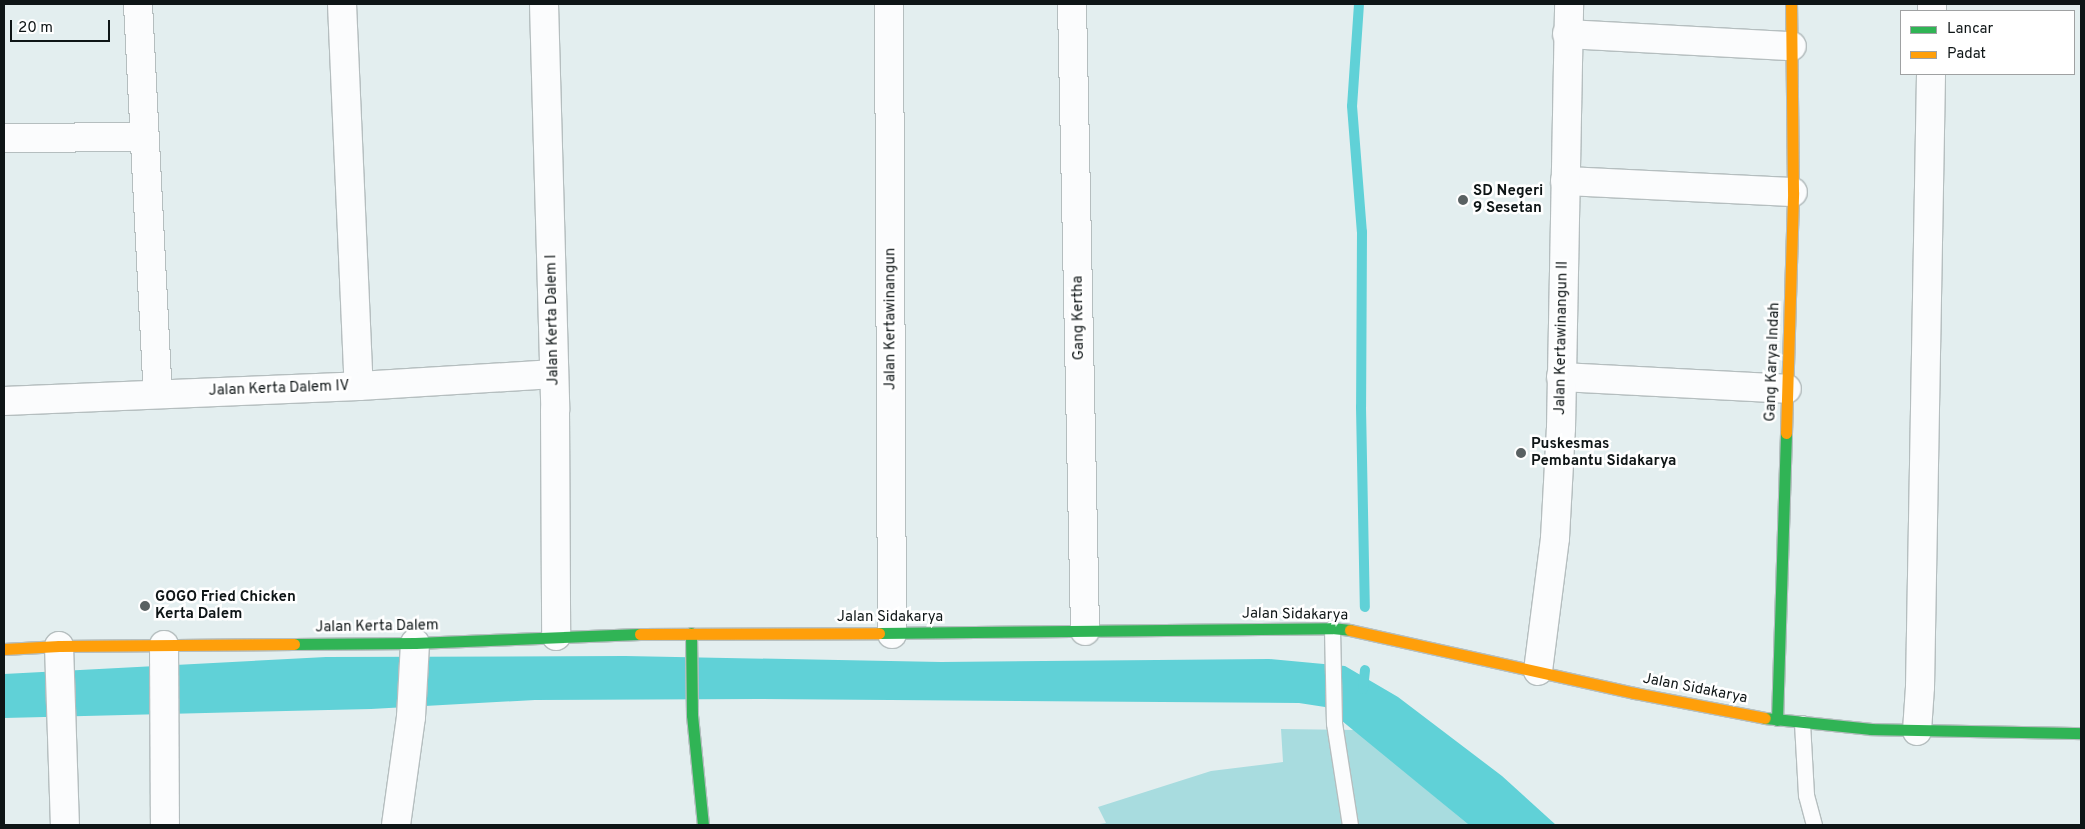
<!DOCTYPE html>
<html>
<head>
<meta charset="utf-8">
<style>
	body { margin:0 }
	#map { position:relative; width:2085px; height:829px; overflow:hidden; background:#e3eeef; font-family:Overpass,sans-serif }
	div>[style] { position:absolute }
	[style*='--x'] { left:calc(var(--x)*1px); top:calc(var(--y)*1px); width:calc(var(--w)*1px); rotate:calc(var(--a)*1deg) }
	.green>* { inset:0; background:#a8dcdf }
	.water>* { inset:0; background:#60d1d7 }
	.stream>* { height:10px; margin:-5px; padding:0 5px; transform-origin:5px; border-radius:5px; background:#60d1d7 }
	.roads { filter:drop-shadow(1px 0 #b5bebf) drop-shadow(-1px 0 #b5bebf) drop-shadow(0 1px #b5bebf) drop-shadow(0 -1px #b5bebf) }
	.lane>* { height:15px; margin:-7.5px; padding:0 7.5px; transform-origin:7.5px; border-radius:7.5px; background:#fbfcfd }
	.street>* { height:28px; margin:-14px; padding:0 14px; transform-origin:14px; border-radius:14px; background:#fbfcfd }
	.fast>* { height:11px; margin:-5.5px; padding:0 5.5px; transform-origin:5.5px; border-radius:5.5px; background:#30b455 }
	.slow>* { height:11px; margin:-5.5px; padding:0 5.5px; transform-origin:5.5px; border-radius:5.5px; background:#ff9f0a }
	.dots>* { width:14px; height:14px; translate:-50% -50%; box-sizing:border-box; border:2px solid #fff; border-radius:50% }
	span { translate:-50% -50%; white-space:nowrap; text-align:center; line-height:1.15; -webkit-text-stroke:5px #fff; paint-order:stroke }
	.poi-label { font-size:15px; color:#0e1516; font-weight:700 }
	.left { translate:0 -50%; text-align:left }
	.street-label { font-size:15px; color:#0e1516 }
	.frame { position:absolute; inset:0; border:5px solid #0e1516; pointer-events:none }
	.legend { position:absolute; left:1900px; top:10px; width:175px; height:65px; box-sizing:border-box; background:#fff; border:1px solid #9fa1a2; margin:0; padding:6px 9px; list-style:none; font-size:15px; color:#0e1516 }
	.legend li { display:flex; align-items:center; gap:10px; height:25px }
	.legend b { width:25px; border:1px solid #9fa1a2 }
	.scale { position:absolute; left:10px; top:20px; width:100px; height:22px; box-sizing:border-box; border:2px solid #0e1516; border-top:0; padding-left:6px; font-size:15px; line-height:18px; white-space:nowrap; color:#0e1516; -webkit-text-stroke:4px #fff; paint-order:stroke }
</style>
</head>
<body>
<div id="map">
	<div class="green">
		<div style="clip-path:polygon(1281px 729px,1355px 730px,1469px 825px,1093px 825px,1106px 823px,1098px 807px,1211px 771px,1283px 762px)"></div>
	</div>
	<div class="water">
		<div style="clip-path:polygon(625px 656px,941px 662px,1269px 659px,1345px 666px,1398px 697px,1502px 776px,1556px 825px,1469px 825px,1325px 707px,1299px 703px,758px 699px,535px 700px,371px 709px,4px 718px,4px 674px,326px 657px)"></div>
	</div>
	<div class="stream">
		<div style="--x:1359;--y:4;--w:102;--a:93.9"></div>
		<div style="--x:1352;--y:106;--w:126;--a:85.5"></div>
		<div style="--x:1362;--y:232;--w:175;--a:90.3"></div>
		<div style="--x:1361;--y:407;--w:200;--a:88.9"></div>
		<div style="--x:1363;--y:689;--w:19;--a:-84"></div>
	</div>
	<div class="roads">
		<div class="lane">
			<div style="--x:1332;--y:628;--w:95;--a:88.8"></div>
			<div style="--x:1334;--y:723;--w:103;--a:81.1"></div>
			<div style="--x:1802;--y:723;--w:72;--a:86.8"></div>
			<div style="--x:1806;--y:795;--w:31;--a:75"></div>
		</div>
		<div class="street">
			<div style="--x:138;--y:4;--w:390;--a:87.1"></div>
			<div style="--x:342;--y:4;--w:382;--a:87.5"></div>
			<div style="--x:544;--y:4;--w:406;--a:88.4"></div>
			<div style="--x:555;--y:410;--w:226;--a:89.7"></div>
			<div style="--x:889;--y:4;--w:630;--a:89.73"></div>
			<div style="--x:1072;--y:4;--w:627;--a:88.81"></div>
			<div style="--x:1932;--y:11;--w:7;--a:-90"></div>
			<div style="--x:1567;--y:34;--w:225;--a:3.1"></div>
			<div style="--x:4;--y:138;--w:140;--a:-0.4"></div>
			<div style="--x:1565;--y:181;--w:228;--a:2.8"></div>
			<div style="--x:1561;--y:377;--w:226;--a:3"></div>
			<div style="--x:4;--y:401;--w:355;--a:-2.4"></div>
			<div style="--x:359;--y:386;--w:195;--a:-3.5"></div>
			<div style="--x:164;--y:645;--w:180;--a:89.7"></div>
			<div style="--x:59;--y:646;--w:179;--a:88.1"></div>
			<div style="--x:1538;--y:671;--w:134;--a:-82.7"></div>
			<div style="--x:1555;--y:538;--w:110;--a:-86.9"></div>
			<div style="--x:1561;--y:428;--w:424;--a:-88.9"></div>
			<div style="--x:1917;--y:731;--w:44;--a:-86.1"></div>
			<div style="--x:1920;--y:687;--w:613;--a:-88.97"></div>
			<div style="--x:396;--y:825;--w:109;--a:-82.1"></div>
			<div style="--x:411;--y:717;--w:74;--a:-86.9"></div>
		</div>
		<div class="fast">
			<div style="--x:691;--y:633;--w:82;--a:89.3"></div>
			<div style="--x:692;--y:715;--w:111;--a:84.3"></div>
			<div style="--x:879;--y:633;--w:453;--a:-0.6"></div>
			<div style="--x:1332;--y:628;--w:18;--a:6"></div>
			<div style="--x:294;--y:644;--w:121;--a:-0.5"></div>
			<div style="--x:415;--y:643;--w:225;--a:-2.3"></div>
			<div style="--x:1765;--y:718;--w:107;--a:5.9"></div>
			<div style="--x:1871;--y:729;--w:210;--a:1.1"></div>
			<div style="--x:1777;--y:720;--w:287;--a:-88.2"></div>
		</div>
		<div class="slow">
			<div style="--x:1786;--y:433;--w:241;--a:-88.3"></div>
			<div style="--x:1793;--y:192;--w:188;--a:-90.6"></div>
			<div style="--x:1350;--y:630;--w:291;--a:12.5"></div>
			<div style="--x:1634;--y:693;--w:133;--a:10.8"></div>
			<div style="--x:640;--y:634;--w:239;--a:-0.2"></div>
			<div style="--x:4;--y:649;--w:55;--a:-3.1"></div>
			<div style="--x:59;--y:646;--w:235;--a:-0.5"></div>
		</div>
	</div>
	<div class="dots">
		<div style="left:1463px;top:200px;background:#596162"></div>
		<div style="left:1521px;top:453px;background:#596162"></div>
		<div style="left:145px;top:606px;background:#596162"></div>
	</div>
	<div class="poi-label">
		<span class="left" style="left:1473px;top:200px">SD Negeri<br>9 Sesetan</span>
		<span class="left" style="left:1531px;top:453px">Puskesmas<br>Pembantu Sidakarya</span>
		<span class="left" style="left:155px;top:606px">GOGO Fried Chicken<br>Kerta Dalem</span>
	</div>
	<div class="street-label">
		<span style="left:1079px;top:318px;rotate:-91deg">Gang Kertha</span>
		<span style="left:891px;top:319px;rotate:-90deg">Jalan Kertawinangun</span>
		<span style="left:553px;top:320px;rotate:-91deg">Jalan Kerta Dalem I</span>
		<span style="left:1562px;top:338px;rotate:-89deg">Jalan Kertawinangun II</span>
		<span style="left:1773px;top:362px;rotate:-88deg">Gang Karya Indah</span>
		<span style="left:279px;top:389px;rotate:-2deg">Jalan Kerta Dalem IV</span>
		<span style="left:1295px;top:615px;rotate:1deg">Jalan Sidakarya</span>
		<span style="left:890px;top:618px">Jalan Sidakarya</span>
		<span style="left:377px;top:627px;rotate:-1deg">Jalan Kerta Dalem</span>
		<span style="left:1695px;top:689px;rotate:11deg">Jalan Sidakarya</span>
	</div>
	<div class="frame"></div>
	<ul class="legend">
	<li><b style="height:6px;background:#30b455"></b>Lancar</li>
	<li><b style="height:6px;background:#ff9f0a"></b>Padat</li>
	</ul>
	<div class="scale">20 m</div>
</div>
</body>
</html>
